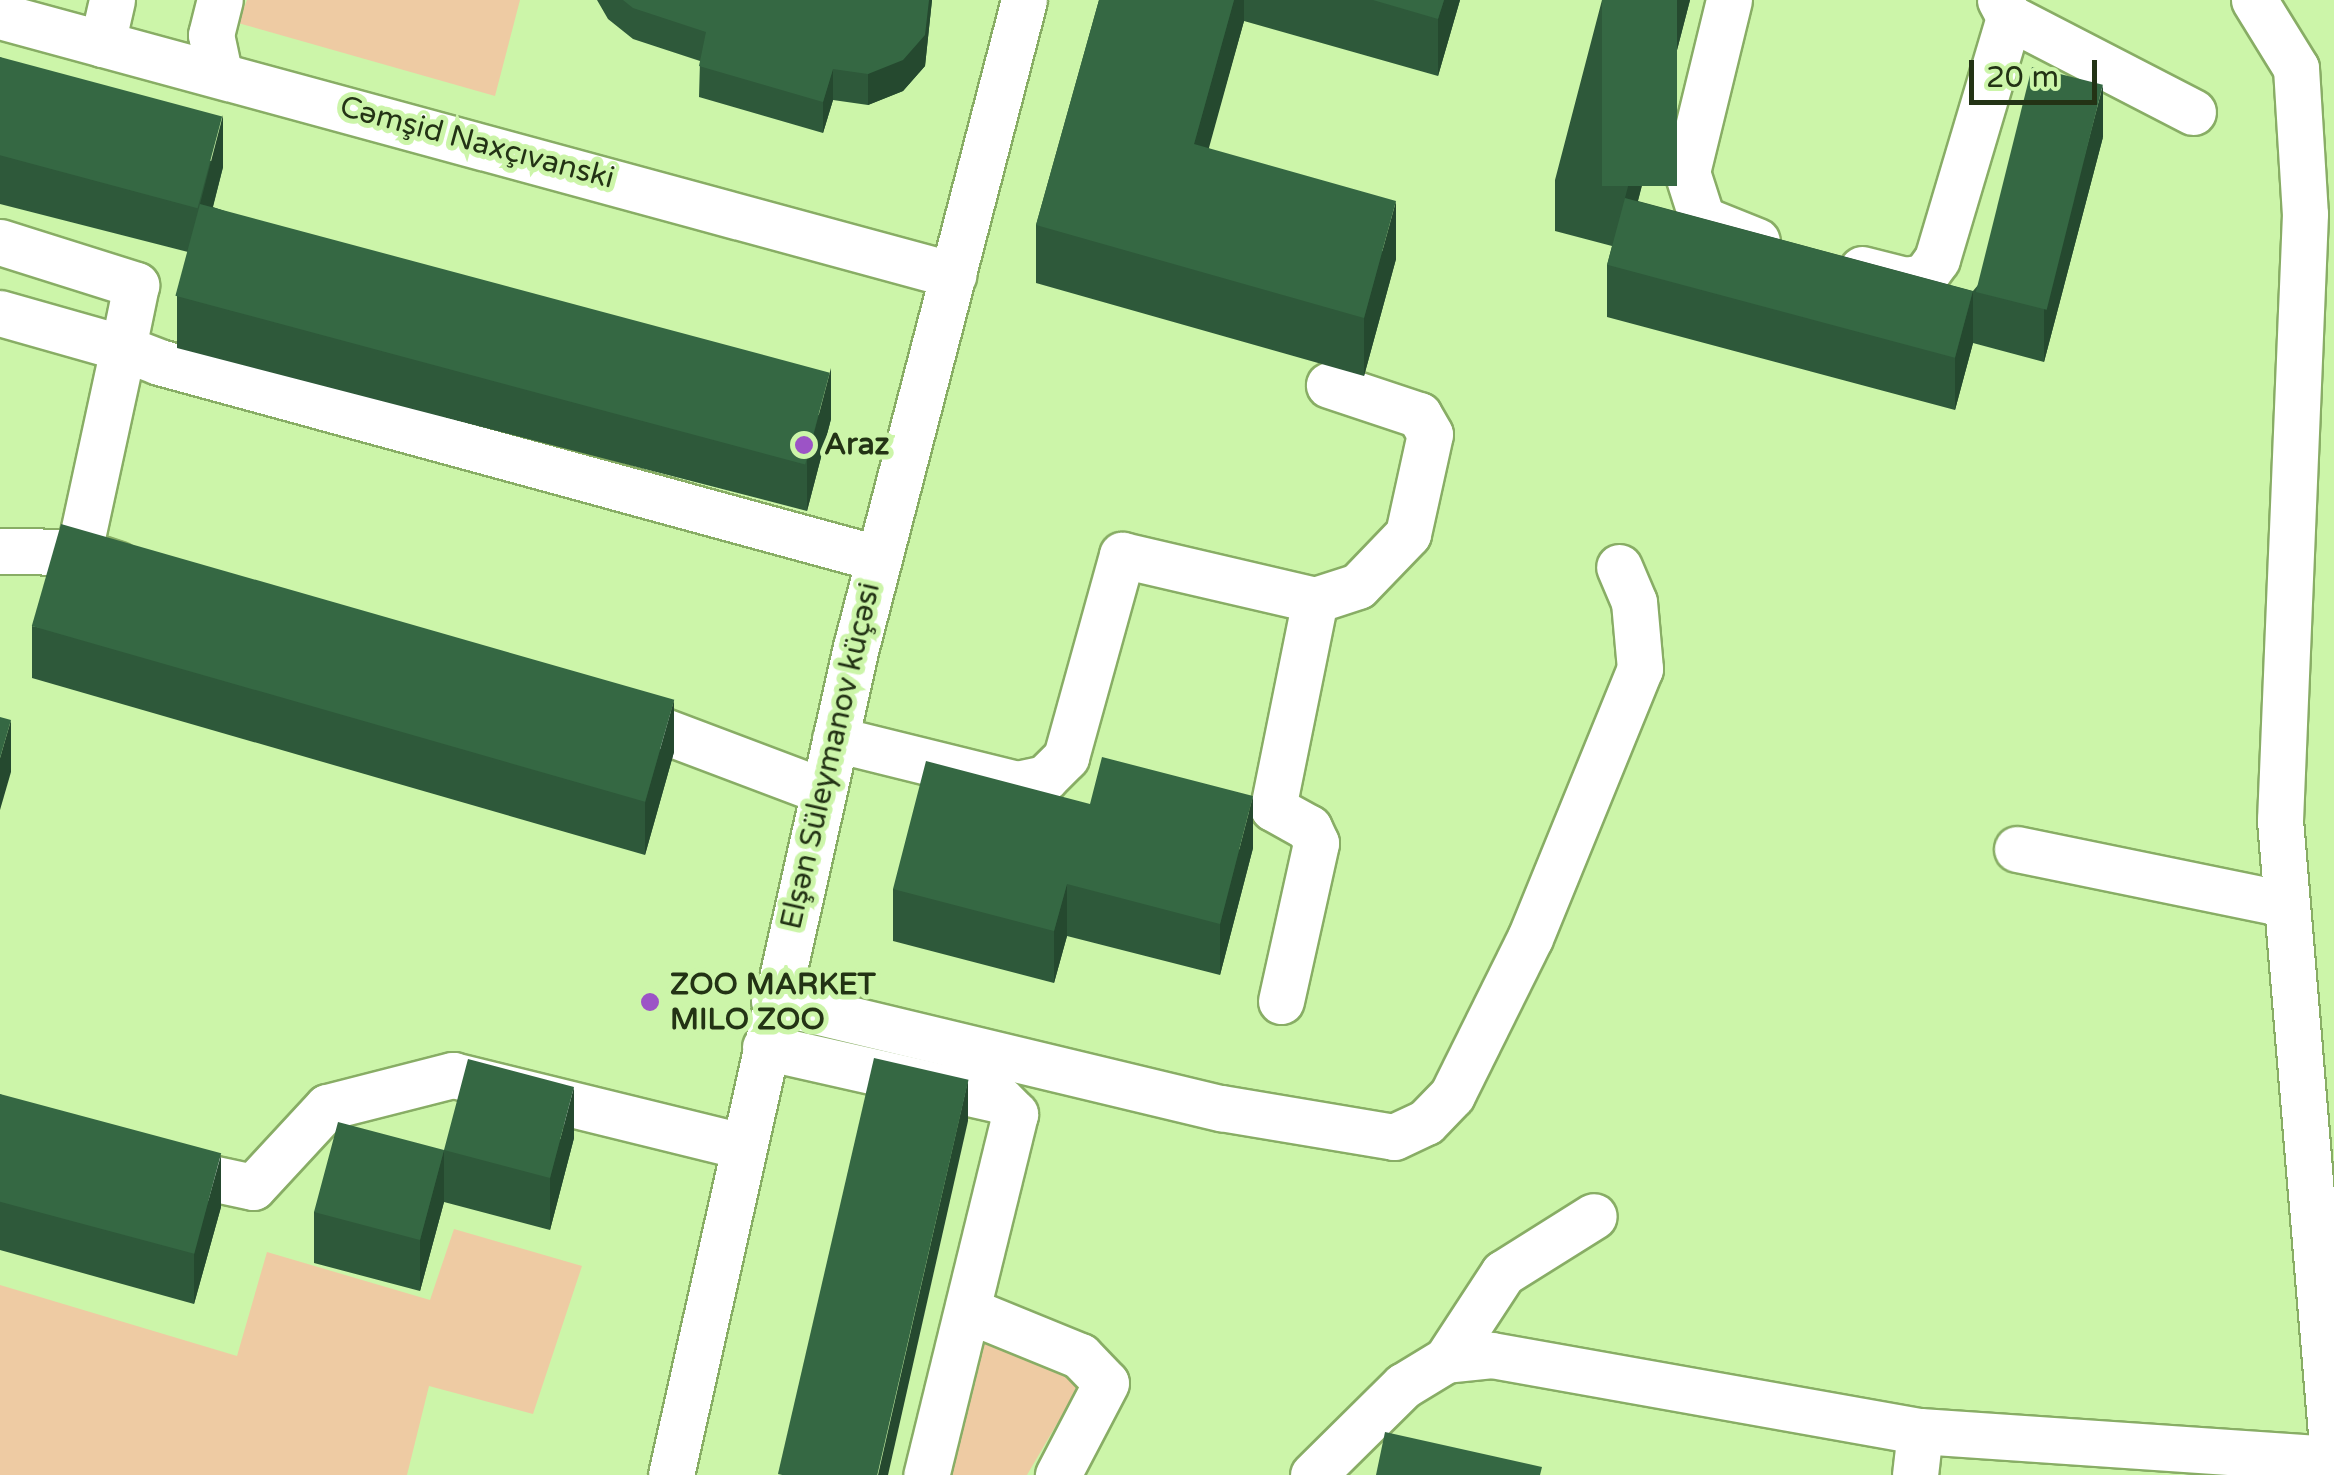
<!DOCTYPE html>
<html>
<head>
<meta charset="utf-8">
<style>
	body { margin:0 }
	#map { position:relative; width:2334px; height:1475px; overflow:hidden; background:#ccf5a9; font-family:"Varela Round",sans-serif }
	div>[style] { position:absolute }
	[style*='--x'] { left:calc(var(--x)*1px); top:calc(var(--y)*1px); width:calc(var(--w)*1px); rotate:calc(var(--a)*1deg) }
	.green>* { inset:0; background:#eecba3 }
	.roads { filter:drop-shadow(2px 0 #88ad65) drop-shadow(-2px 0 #88ad65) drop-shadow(0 2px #88ad65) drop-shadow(0 -2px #88ad65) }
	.minor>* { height:45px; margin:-22.5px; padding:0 22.5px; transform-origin:22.5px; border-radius:22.5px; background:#fff }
	.wall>* { inset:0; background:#2e593a }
	.shaded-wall>* { inset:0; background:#25492f }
	.building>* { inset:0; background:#356843; transform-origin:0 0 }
	.dots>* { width:28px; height:28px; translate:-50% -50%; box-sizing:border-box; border:5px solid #ccf5a9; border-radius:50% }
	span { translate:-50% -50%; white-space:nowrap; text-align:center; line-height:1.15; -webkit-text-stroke:10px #ccf5a9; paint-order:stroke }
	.street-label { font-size:30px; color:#233315 }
	.poi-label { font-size:30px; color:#233315; font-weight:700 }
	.left { translate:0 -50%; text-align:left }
	.scale { position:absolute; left:1969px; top:60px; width:128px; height:45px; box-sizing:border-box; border:5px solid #233315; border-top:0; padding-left:12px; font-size:30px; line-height:35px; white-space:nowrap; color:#233315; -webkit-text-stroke:8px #ccf5a9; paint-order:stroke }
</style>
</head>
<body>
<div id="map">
	<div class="green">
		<div style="clip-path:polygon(247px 0,520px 0,495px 96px,238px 23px)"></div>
		<div style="clip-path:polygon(454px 1229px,582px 1266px,533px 1414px,429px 1386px,407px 1475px,0 1475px,0 1285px,237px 1356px,267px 1252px,430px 1300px)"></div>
		<div style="clip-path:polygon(981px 1333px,1082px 1381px,1027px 1475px,948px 1475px)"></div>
	</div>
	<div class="roads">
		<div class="minor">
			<div style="--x:1729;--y:0;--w:177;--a:103.7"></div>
			<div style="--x:1687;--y:172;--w:49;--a:72.3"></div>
			<div style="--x:1702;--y:219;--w:59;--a:21.8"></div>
			<div style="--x:2000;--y:0;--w:19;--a:62"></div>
			<div style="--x:2009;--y:17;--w:207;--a:27.3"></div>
			<div style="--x:2254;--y:0;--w:80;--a:58.3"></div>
			<div style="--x:2296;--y:68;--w:146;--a:86.5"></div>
			<div style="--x:2305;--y:214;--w:607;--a:92.36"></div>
			<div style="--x:2280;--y:820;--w:652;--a:85.25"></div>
			<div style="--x:0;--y:16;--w:988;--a:15.2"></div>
			<div style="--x:102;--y:44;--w:45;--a:-77.2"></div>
			<div style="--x:219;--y:72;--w:38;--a:-102"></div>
			<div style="--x:211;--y:35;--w:36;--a:-76"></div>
			<div style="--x:0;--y:242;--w:143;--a:17.5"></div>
			<div style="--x:136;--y:285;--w:64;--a:101.7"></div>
			<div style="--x:123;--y:348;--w:39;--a:21"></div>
			<div style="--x:159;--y:362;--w:744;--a:15.27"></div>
			<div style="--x:1862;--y:269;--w:44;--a:14.3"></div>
			<div style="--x:1905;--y:280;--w:19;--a:-9"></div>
			<div style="--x:1924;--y:277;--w:22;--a:-54"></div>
			<div style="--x:1937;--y:259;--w:252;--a:-73.4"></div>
			<div style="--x:0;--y:313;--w:128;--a:15.9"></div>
			<div style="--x:123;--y:348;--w:209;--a:102.2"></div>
			<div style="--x:79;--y:552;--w:40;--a:18"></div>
			<div style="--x:0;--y:551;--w:79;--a:0.7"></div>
			<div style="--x:619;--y:714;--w:218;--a:20.7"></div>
			<div style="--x:835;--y:739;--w:187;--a:13.9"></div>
			<div style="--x:1017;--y:784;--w:29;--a:-12"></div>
			<div style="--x:1045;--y:778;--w:30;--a:-45"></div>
			<div style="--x:1066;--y:757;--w:210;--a:-74.5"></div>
			<div style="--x:1122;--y:555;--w:198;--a:13.1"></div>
			<div style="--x:1315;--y:600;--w:45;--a:-18"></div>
			<div style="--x:1358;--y:586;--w:72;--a:-46.1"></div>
			<div style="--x:1408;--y:534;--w:102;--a:-77.6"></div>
			<div style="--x:1430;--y:434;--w:22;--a:-120"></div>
			<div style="--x:1419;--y:415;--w:95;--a:-161.6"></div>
			<div style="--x:2017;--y:849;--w:275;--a:11.6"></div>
			<div style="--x:774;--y:1001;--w:460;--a:13.5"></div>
			<div style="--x:1221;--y:1108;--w:175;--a:9.5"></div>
			<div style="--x:1394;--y:1137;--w:35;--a:-25"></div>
			<div style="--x:1426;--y:1122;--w:37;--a:-46"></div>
			<div style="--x:1452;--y:1095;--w:175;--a:-63.6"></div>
			<div style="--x:1530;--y:938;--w:291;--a:-67.8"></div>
			<div style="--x:1640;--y:669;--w:67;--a:-95.1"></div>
			<div style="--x:1634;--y:602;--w:38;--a:-113"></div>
			<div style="--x:1281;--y:1001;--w:162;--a:-77.5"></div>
			<div style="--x:1316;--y:843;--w:17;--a:-115"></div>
			<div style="--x:1309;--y:828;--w:41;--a:-150.9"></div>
			<div style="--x:1273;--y:808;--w:212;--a:-78.6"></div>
			<div style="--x:765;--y:1047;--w:242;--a:12.7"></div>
			<div style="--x:1001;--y:1100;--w:20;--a:45"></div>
			<div style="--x:1015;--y:1114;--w:372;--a:103.8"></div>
			<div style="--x:160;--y:1167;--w:95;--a:12.1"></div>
			<div style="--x:253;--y:1187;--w:109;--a:-47.2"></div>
			<div style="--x:327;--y:1107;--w:130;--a:-14.3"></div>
			<div style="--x:453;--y:1075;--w:299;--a:13.8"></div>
			<div style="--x:970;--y:1311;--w:119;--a:22.2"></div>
			<div style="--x:1080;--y:1356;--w:37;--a:46"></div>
			<div style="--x:1106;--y:1383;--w:104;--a:117.6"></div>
			<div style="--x:1446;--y:1360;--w:104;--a:-56.8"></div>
			<div style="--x:1503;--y:1273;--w:107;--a:-32.1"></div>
			<div style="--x:671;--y:1475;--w:848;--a:-77.41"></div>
			<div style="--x:856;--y:647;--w:668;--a:-75.44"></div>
			<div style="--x:1313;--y:1475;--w:127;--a:-44.7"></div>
			<div style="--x:1403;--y:1386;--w:50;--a:-31.2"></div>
			<div style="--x:1446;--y:1360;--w:46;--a:-6.2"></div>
			<div style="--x:1492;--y:1355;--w:435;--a:10.1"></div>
			<div style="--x:1920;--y:1431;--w:409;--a:3.9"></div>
			<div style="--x:1915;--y:1475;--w:44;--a:-83.5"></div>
		</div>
	</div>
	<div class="wall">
		<div style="clip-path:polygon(597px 0,932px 0,925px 66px,903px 91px,868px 105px,833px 100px,823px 133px,699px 97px,700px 61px,633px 39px,608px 19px)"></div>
		<div style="clip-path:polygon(1099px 0,1460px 0,1438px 76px,1244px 21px,1208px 148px,1396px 259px,1364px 376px,1036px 283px,1036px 225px)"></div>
		<div style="clip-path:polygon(1602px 0,1690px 0,1638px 201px,1973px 291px,2103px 137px,2044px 362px,1973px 343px,1955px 410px,1607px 317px,1607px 265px,1612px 246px,1555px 231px,1555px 180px)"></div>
		<div style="clip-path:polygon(0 57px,223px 167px,213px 207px,831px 419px,807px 511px,177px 348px,177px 296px,188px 252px,0 204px)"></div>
		<div style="clip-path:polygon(32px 626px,674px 752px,645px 855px,32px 678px)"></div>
		<div style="clip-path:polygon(1253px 848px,1220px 975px,1067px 936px,1054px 983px,893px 941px,893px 889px)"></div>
		<div style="clip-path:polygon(0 1094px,221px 1207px,194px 1304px,0 1250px)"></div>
		<div style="clip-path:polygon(574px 1138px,550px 1230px,444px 1202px,420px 1291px,314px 1263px,314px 1212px,444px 1150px)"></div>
	</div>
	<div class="shaded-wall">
		<div style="clip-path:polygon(929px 0,932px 0,925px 66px,903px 91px,868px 105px,868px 74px)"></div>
		<div style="clip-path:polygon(1234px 0,1244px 0,1244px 21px,1194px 202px,1194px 144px)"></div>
		<div style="clip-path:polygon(1444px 0,1460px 0,1438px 76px,1438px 19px)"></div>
		<div style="clip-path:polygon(1677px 0,1690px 0,1625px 250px,1625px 198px)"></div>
		<div style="clip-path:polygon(833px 69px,833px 100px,823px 133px,823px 102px)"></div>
		<div style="clip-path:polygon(2103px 85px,2103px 137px,2044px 362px,2044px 310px)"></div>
		<div style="clip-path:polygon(223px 115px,223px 167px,200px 256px,200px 204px)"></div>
		<div style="clip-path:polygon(1396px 201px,1396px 259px,1364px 376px,1364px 318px)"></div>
		<div style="clip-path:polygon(1973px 291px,1973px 343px,1955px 410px,1955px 358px)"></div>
		<div style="clip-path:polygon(831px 368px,831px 419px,807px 511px,807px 460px)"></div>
		<div style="clip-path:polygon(674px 700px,674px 752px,645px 855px,645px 803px)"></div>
		<div style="clip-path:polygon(11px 720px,11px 772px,0 810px,0 758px)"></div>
		<div style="clip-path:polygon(1253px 796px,1253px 848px,1220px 975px,1220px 924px)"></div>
		<div style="clip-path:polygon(1067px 884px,1067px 936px,1054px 983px,1054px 931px)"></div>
		<div style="clip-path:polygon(968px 1080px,968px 1121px,888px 1475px,878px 1475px)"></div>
		<div style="clip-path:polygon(574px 1087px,574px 1138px,550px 1230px,550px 1178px)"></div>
		<div style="clip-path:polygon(444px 1150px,444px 1202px,420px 1291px,420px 1240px)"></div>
		<div style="clip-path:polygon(221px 1155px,221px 1207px,194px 1304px,194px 1252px)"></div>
	</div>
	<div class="building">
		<div style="clip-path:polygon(623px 0,929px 0,925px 35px,903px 60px,868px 74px,833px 69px,823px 102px,699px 66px,706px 32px,633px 8px)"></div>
		<div style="clip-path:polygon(1099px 0,1234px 0,1194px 144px,1396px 201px,1364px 318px,1036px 225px)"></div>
		<div style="clip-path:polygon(1373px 0,1444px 0,1438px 19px)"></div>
		<div style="left:1602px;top:0;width:75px;height:186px"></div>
		<div style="left:0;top:57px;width:230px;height:95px;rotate:15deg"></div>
		<div style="left:2032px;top:67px;width:73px;height:232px;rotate:14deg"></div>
		<div style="left:1625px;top:198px;width:360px;height:69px;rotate:15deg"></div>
		<div style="left:200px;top:204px;width:652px;height:95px;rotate:15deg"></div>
		<div style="left:61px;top:524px;width:638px;height:106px;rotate:16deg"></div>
		<div style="clip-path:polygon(0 717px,11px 720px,0 758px)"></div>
		<div style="clip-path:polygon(1102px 757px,1253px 796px,1220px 924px,1067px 884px,1054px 931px,893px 889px,926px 761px,1090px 804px)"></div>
		<div style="left:874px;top:1058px;width:97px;height:427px;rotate:13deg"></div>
		<div style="clip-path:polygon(468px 1059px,574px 1087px,550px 1178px,444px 1150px,420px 1240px,314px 1212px,338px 1122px,444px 1150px)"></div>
		<div style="left:0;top:1094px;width:229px;height:104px;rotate:15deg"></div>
		<div style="clip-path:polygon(1385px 1432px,1542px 1467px,1540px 1475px,1376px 1475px)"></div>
	</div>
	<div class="dots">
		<div style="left:804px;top:445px;background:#9c53c6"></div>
		<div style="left:650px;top:1002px;background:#9c53c6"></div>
	</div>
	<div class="street-label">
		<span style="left:477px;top:143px;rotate:15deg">Cəmşid Naxçıvanski</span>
		<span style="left:831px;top:756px;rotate:-77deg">Elşən Süleymanov küçəsi</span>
	</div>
	<div class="poi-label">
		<span class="left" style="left:824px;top:445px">Araz</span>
		<span class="left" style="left:670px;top:1002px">ZOO MARKET<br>MILO ZOO</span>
	</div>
	<div class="scale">20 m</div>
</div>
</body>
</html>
